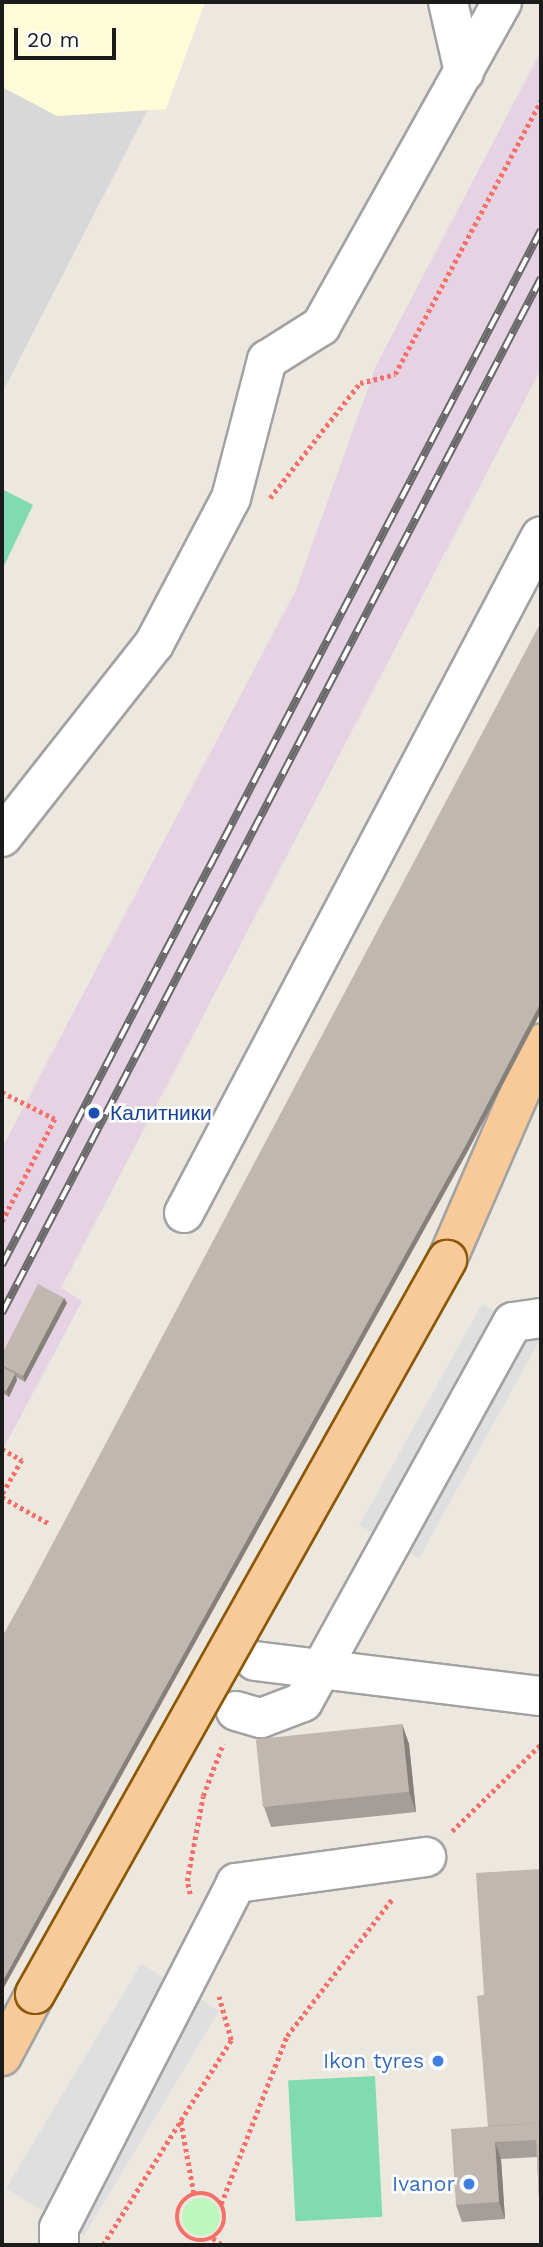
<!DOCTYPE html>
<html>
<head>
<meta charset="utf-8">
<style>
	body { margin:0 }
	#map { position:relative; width:543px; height:2247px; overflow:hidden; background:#ece8e0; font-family:"Work Sans",sans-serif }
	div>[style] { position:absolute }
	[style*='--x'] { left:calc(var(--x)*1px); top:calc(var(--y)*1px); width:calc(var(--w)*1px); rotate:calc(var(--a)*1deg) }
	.residential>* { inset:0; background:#d9d8d8 }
	.industrial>* { inset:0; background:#e5d2e3 }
	.education>* { inset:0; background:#fefcd8 }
	.park>* { inset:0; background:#bdf7be }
	.round { border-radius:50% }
	.pitch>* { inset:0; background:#80dab2; transform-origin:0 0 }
	.parking>* { inset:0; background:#dfdfdf; transform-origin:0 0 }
	.path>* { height:4.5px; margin-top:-2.25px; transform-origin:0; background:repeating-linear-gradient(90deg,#f47069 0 3.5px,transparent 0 7px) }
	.path>.ring { margin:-2.25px; padding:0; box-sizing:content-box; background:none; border:4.5px solid #f47069; border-radius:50% }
	.roads { filter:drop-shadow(2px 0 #a2a2a2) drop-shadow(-2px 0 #a2a2a2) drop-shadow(0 2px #a2a2a2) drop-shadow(0 -2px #a2a2a2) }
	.minor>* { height:38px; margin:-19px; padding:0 19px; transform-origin:19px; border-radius:19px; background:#fff }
	.major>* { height:38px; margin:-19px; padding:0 19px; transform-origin:19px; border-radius:19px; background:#f8ca99 }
	.rail>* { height:8px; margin-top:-4px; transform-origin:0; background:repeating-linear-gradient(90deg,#fff 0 16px,#696969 0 32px); box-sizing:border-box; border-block:2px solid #696969 }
	.bridges { filter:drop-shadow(2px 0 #8c5805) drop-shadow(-2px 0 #8c5805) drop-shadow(0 2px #8c5805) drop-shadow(0 -2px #8c5805) }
	.major-bridge>* { height:38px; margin:-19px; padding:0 19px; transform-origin:19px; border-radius:19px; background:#f8ca99 }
	.wall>* { inset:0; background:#a59d97 }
	.shaded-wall>* { inset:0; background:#86807b }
	.building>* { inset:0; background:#c0b7b0; transform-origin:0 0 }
	.dots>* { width:19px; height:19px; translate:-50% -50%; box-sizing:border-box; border:4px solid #fff; border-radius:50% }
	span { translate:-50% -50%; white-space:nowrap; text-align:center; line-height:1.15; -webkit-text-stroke:5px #fff; paint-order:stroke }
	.transit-label { font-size:21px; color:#164399 }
	.left { translate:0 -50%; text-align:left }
	.shop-label { font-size:21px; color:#366cbe }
	.right { translate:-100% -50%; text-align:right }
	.frame { position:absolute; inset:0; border:4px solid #1b1b1b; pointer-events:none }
	.scale { position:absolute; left:14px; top:28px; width:102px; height:32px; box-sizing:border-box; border:4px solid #1b1b1b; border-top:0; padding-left:9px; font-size:21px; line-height:24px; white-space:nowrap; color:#1b1b1b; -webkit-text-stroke:5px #fff; paint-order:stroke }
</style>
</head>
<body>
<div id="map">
	<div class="residential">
		<div style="clip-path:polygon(2px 2px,161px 84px,2px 393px)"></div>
	</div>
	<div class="industrial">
		<div style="clip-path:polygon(541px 51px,541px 369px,61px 1288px,82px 1301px,2px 1451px,2px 1148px,296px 590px,376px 366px)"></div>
	</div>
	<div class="education">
		<div style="clip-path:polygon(2px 2px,205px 2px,166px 109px,57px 116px,2px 87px)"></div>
	</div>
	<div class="park">
		<div class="round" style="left:182px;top:2198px;width:38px;height:38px"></div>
	</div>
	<div class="pitch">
		<div style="clip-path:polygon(2px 489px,33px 505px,2px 570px)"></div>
		<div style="left:375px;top:2076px;width:141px;height:87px;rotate:87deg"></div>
	</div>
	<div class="parking">
		<div style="left:482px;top:1304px;width:68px;height:253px;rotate:29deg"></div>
		<div style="left:141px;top:1964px;width:91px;height:262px;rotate:31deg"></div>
	</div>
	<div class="path">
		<div style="--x:270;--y:498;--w:146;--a:-52"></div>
		<div style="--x:360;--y:383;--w:36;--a:-14"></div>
		<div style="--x:395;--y:374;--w:310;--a:-61.9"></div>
		<div style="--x:2;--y:1092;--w:59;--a:27"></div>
		<div style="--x:55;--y:1119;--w:116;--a:117.2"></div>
		<div style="--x:2;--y:1449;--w:23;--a:29"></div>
		<div style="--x:22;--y:1460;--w:40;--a:119.7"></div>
		<div style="--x:2;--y:1497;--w:55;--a:29.4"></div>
		<div style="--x:452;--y:1831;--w:124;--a:-44.3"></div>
		<div style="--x:190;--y:1894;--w:13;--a:-103"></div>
		<div style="--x:187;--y:1881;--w:86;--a:-79.3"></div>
		<div style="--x:203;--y:1796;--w:56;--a:-69"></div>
		<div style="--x:181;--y:2121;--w:73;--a:79.8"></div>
		<div class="ring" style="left:177px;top:2193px;width:43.5px;height:43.5px"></div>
		<div style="--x:221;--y:2204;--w:180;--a:-68.6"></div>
		<div style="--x:287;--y:2036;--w:174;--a:-52.5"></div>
		<div style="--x:213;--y:2238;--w:11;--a:38"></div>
		<div style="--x:103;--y:2245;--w:242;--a:-58"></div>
		<div style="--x:231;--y:2040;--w:45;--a:-105.6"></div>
	</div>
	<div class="roads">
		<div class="minor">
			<div style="--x:448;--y:2;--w:72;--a:77.1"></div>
			<div style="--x:2;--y:837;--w:246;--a:-51.8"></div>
			<div style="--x:154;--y:644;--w:165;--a:-62.2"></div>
			<div style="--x:231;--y:498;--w:143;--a:-75.4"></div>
			<div style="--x:267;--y:360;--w:64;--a:-32.2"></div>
			<div style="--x:321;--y:326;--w:371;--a:-60.8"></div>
			<div style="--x:184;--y:1213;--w:765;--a:-62.2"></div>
			<div style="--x:255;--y:1661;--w:288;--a:7"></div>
			<div style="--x:236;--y:1711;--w:26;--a:16"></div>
			<div style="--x:261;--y:1718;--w:45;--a:-20.9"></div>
			<div style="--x:303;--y:1702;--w:434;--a:-61.1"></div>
			<div style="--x:513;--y:1322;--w:28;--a:-8"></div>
			<div style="--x:59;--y:2245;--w:17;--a:-90"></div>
			<div style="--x:59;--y:2228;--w:388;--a:-62.8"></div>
			<div style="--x:236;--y:1883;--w:192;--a:-7.8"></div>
		</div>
		<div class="major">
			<div style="--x:447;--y:1260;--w:236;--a:-66.5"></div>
			<div style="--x:2;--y:2056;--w:70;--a:-62"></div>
		</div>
	</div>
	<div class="rail">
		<div style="--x:2;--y:1265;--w:1167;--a:-62.49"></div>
		<div style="--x:2;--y:1313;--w:1167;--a:-62.49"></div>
	</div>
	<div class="bridges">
		<div class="major-bridge">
			<div style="--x:35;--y:1994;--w:842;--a:-60.69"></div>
		</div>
	</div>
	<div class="wall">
		<div style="clip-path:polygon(64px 1298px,67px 1303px,25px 1382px,16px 1377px,17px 1380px,9px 1397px,2px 1393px,2px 1354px)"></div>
		<div style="clip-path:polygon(402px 1724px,409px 1744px,416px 1812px,271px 1827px,264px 1807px)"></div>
		<div style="clip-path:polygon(541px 1869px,541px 2203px,539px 2198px,537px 2157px,501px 2159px,505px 2219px,462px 2222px,456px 2205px,488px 2126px,484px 1995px)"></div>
	</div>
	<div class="shaded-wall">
		<div style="clip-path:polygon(541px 1002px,541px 1012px,469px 1149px,2px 1991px,2px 1982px)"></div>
		<div style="clip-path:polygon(64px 1298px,67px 1303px,25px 1382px,23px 1376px)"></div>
		<div style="clip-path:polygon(15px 1374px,17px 1380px,9px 1397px,6px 1391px)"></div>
		<div style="clip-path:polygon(402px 1724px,409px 1744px,416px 1812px,409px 1792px)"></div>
		<div style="clip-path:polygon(495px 2142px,501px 2159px,505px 2219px,499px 2202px)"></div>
	</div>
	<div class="building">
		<div style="clip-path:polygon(541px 622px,541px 1002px,467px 1143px,2px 1982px,2px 1637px,27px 1592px)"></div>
		<div style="clip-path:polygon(38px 1284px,64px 1298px,23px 1376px,2px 1365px,2px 1354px)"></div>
		<div style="clip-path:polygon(2px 1367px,15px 1374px,6px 1391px,2px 1388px)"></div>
		<div style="left:402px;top:1724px;width:68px;height:147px;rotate:84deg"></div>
		<div style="clip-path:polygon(541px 1869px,541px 2123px,488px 2126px,477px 1996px,484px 1995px,476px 1873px)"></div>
		<div style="clip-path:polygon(541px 2123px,541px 2198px,539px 2198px,536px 2140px,495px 2142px,499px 2202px,456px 2205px,451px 2129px)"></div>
	</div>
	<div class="dots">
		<div style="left:94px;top:1113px;background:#1a4fb4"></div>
		<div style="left:438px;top:2061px;background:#3f7fe0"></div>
		<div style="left:469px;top:2184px;background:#3f7fe0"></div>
	</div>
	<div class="transit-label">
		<span class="left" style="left:110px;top:1113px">Калитники</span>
	</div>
	<div class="shop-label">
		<span class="right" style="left:424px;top:2061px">Ikon tyres</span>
		<span class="right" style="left:455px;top:2184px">Ivanor</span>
	</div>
	<div class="frame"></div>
	<div class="scale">20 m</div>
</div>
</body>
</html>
